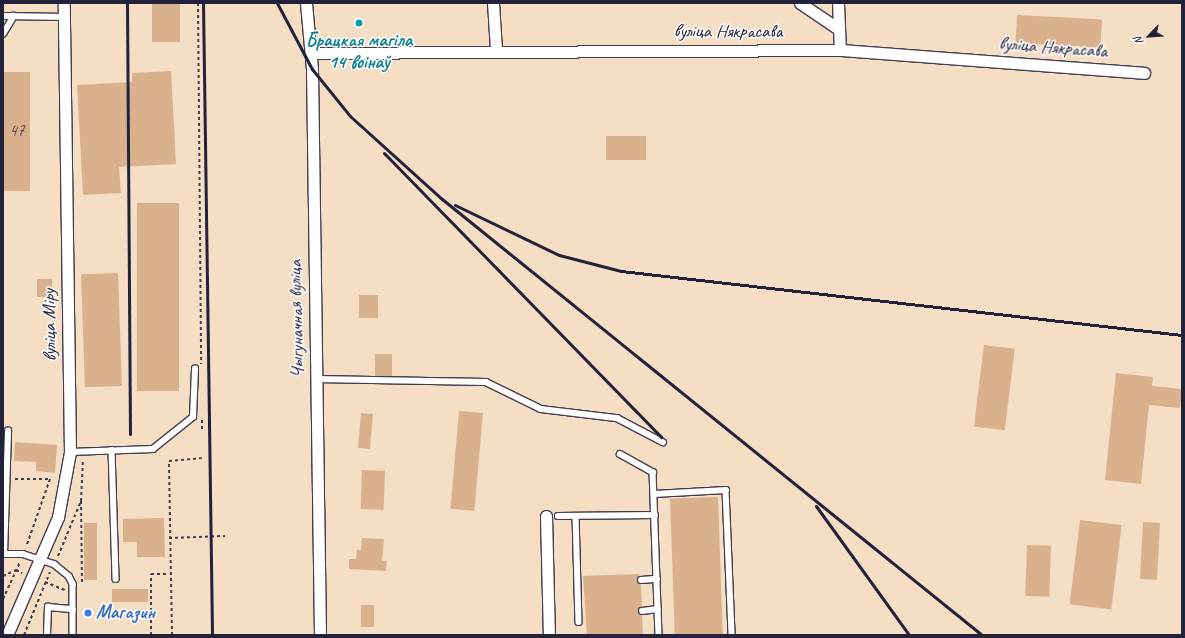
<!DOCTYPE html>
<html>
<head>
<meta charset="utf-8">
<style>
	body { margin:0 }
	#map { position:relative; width:1185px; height:638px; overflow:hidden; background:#f5dec3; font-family:Caveat,sans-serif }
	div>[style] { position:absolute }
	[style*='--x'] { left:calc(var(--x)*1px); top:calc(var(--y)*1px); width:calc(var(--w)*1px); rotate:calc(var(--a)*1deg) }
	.building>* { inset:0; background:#d9b18d; transform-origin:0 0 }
	.path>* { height:2px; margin-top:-1px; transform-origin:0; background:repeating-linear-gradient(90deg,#423e4f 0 3px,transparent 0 6px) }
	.roads { filter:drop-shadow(1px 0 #423e4f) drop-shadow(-1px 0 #423e4f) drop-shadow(0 1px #423e4f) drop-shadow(0 -1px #423e4f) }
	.lane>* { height:5.5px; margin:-2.75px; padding:0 2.75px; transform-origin:2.75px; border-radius:2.75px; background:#fff }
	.street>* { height:11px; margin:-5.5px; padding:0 5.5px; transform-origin:5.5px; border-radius:5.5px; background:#fff }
	.rail>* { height:3px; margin:-1.5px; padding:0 1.5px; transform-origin:1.5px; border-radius:1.5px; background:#22223b }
	.dots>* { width:11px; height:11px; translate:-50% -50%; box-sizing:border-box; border:2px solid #fff; border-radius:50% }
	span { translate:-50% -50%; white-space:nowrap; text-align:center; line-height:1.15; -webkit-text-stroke:3px #fff; paint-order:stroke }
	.number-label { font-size:17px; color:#504650 }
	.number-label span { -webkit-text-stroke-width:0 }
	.street-label { font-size:19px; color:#22223b }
	.culture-label { font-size:19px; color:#0d838f; font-weight:700 }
	.shop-label { font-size:19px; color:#366cbe; font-weight:700 }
	.left { translate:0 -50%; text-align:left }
	.frame { position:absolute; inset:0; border:4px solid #22223b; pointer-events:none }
	.north { position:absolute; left:1129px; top:16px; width:40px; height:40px; -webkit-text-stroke:3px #fff; paint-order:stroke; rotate:245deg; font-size:11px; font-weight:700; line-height:16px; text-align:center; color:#22223b }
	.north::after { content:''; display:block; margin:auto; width:14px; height:18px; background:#22223b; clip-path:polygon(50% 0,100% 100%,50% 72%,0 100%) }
</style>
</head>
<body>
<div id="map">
	<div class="building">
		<div style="left:152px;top:3px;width:28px;height:39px"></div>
		<div style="left:1017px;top:15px;width:85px;height:28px;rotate:3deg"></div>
		<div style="clip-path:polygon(171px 71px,176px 164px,119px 167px,121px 193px,83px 195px,77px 85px,132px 82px,132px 73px)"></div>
		<div style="left:3px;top:72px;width:27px;height:119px"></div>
		<div style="left:646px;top:136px;width:24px;height:40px;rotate:90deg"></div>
		<div style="left:137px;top:203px;width:42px;height:188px"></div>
		<div style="left:118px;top:273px;width:113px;height:37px;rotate:88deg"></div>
		<div style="left:52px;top:279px;width:18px;height:15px;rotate:90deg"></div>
		<div style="left:359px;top:295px;width:19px;height:23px"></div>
		<div style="left:984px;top:345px;width:31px;height:82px;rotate:7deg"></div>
		<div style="left:375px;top:354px;width:17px;height:22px"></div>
		<div style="clip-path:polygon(1116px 373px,1153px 377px,1152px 386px,1182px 389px,1180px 408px,1149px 405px,1141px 484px,1105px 480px)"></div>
		<div style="left:459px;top:411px;width:24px;height:98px;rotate:5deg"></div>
		<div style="left:361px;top:413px;width:12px;height:35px;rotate:5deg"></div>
		<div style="clip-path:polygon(15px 442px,57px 445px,55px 473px,36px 471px,36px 462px,14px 461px)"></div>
		<div style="left:362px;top:470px;width:23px;height:39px;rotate:2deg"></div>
		<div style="left:718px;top:497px;width:138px;height:48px;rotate:88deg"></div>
		<div style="clip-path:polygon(164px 518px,165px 557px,137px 557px,137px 542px,123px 542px,123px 519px)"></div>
		<div style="left:1080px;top:520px;width:42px;height:85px;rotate:7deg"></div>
		<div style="left:1143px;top:522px;width:17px;height:57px;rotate:3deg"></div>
		<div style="left:84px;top:523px;width:13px;height:57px"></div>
		<div style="clip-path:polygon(362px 538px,384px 539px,382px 561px,387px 561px,386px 571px,349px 569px,349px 559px,356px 559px,357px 550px,361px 550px)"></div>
		<div style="left:1027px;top:545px;width:24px;height:51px;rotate:2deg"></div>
		<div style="clip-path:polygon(640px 574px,637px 580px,641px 584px,642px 607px,638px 611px,642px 615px,643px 635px,587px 635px,583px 576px)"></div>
		<div style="left:112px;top:589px;width:36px;height:13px"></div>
		<div style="left:361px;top:605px;width:13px;height:22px"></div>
	</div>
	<div class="path">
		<div style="--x:198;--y:3;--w:361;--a:89.5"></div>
		<div style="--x:202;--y:420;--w:11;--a:90"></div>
		<div style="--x:15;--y:479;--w:35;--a:0"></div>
		<div style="--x:50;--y:479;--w:72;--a:109.4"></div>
		<div style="--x:81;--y:501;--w:81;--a:89.3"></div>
		<div style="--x:169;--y:538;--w:56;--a:-2"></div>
		<div style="--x:58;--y:556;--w:60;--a:-67.3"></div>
		<div style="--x:81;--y:501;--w:42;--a:-87.3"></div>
		<div style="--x:3;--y:576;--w:14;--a:-25"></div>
		<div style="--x:16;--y:570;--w:7;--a:27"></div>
		<div style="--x:45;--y:582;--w:22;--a:22"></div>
		<div style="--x:3;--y:599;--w:41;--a:-65.3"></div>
		<div style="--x:24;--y:635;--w:68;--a:-67.6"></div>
		<div style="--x:151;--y:635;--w:61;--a:-90"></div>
		<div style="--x:151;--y:574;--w:18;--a:0"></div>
		<div style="--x:172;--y:635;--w:174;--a:-91"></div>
		<div style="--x:169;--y:461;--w:33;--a:-5"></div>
	</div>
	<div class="roads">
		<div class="lane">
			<div style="--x:3;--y:16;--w:62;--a:0.9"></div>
			<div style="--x:3;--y:34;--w:21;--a:-59"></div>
			<div style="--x:316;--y:379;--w:170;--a:1"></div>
			<div style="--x:486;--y:382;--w:61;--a:26.1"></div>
			<div style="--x:541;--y:409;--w:77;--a:6.8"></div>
			<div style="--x:617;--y:418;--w:52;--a:27.6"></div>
			<div style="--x:112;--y:450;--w:129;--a:88.2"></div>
			<div style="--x:70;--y:452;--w:83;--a:-2.1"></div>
			<div style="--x:153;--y:449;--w:51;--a:-38.7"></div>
			<div style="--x:193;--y:417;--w:48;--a:-87.6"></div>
			<div style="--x:620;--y:454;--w:38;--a:29"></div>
			<div style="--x:653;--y:472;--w:163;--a:87.9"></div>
			<div style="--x:654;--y:494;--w:72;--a:-3.2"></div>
			<div style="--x:726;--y:490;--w:145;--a:87.6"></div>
			<div style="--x:558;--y:516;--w:97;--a:-0.6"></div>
			<div style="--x:576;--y:516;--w:106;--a:88.4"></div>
			<div style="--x:3;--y:554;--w:20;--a:0"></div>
			<div style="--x:23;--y:554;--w:33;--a:18"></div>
			<div style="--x:54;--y:564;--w:19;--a:39"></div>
			<div style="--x:69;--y:576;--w:9;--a:63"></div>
			<div style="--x:73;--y:584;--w:51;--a:90"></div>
			<div style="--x:4;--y:554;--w:123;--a:-88.1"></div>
			<div style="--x:641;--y:580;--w:16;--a:-4"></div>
			<div style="--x:642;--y:611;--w:16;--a:-7"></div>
			<div style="--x:47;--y:635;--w:28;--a:-88"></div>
			<div style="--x:48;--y:607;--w:25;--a:5"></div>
		</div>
		<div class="street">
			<div style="--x:306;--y:3;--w:66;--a:84.8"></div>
			<div style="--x:312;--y:69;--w:566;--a:89.19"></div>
			<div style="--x:493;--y:3;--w:47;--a:86.3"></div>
			<div style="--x:800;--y:3;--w:45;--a:34"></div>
			<div style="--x:838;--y:3;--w:47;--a:87.6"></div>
			<div style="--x:311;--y:53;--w:529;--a:-0.32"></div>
			<div style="--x:840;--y:50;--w:305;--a:4.3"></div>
			<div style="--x:546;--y:516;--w:119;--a:88.6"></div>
			<div style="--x:7;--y:635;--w:129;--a:-66.6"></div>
			<div style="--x:58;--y:517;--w:66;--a:-79.5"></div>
			<div style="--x:70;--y:452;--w:449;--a:-90.8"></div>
		</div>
	</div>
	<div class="rail">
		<div style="--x:127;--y:3;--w:431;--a:89.6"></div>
		<div style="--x:203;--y:3;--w:632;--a:89.18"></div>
		<div style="--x:277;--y:3;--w:75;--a:62.1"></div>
		<div style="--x:312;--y:69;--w:60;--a:51"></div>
		<div style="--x:350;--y:116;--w:124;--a:42.1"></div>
		<div style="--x:442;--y:199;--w:694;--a:38.92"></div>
		<div style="--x:384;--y:153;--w:397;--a:45.7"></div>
		<div style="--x:455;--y:205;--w:115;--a:25.7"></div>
		<div style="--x:559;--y:255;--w:64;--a:14.5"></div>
		<div style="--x:621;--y:271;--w:565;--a:6.51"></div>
		<div style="--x:816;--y:506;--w:159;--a:54.2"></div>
	</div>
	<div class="dots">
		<div style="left:359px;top:23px;background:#0f9aa8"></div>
		<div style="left:88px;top:613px;background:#3f7fe0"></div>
	</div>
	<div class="number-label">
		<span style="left:17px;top:131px">47</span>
	</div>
	<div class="street-label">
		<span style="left:728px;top:32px">вуліца Някрасава</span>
		<span style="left:1053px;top:48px;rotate:4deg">вуліца Някрасава</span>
		<span style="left:297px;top:319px;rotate:-91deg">Чыгуначная вуліца</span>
		<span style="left:50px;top:325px;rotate:-91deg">вуліца Міру</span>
	</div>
	<div class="culture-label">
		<span style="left:359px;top:52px">Брацкая магіла<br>14 воінаў</span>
	</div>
	<div class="shop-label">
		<span class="left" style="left:96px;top:613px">Магазин</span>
	</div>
	<div class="frame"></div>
	<div class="north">N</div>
</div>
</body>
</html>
